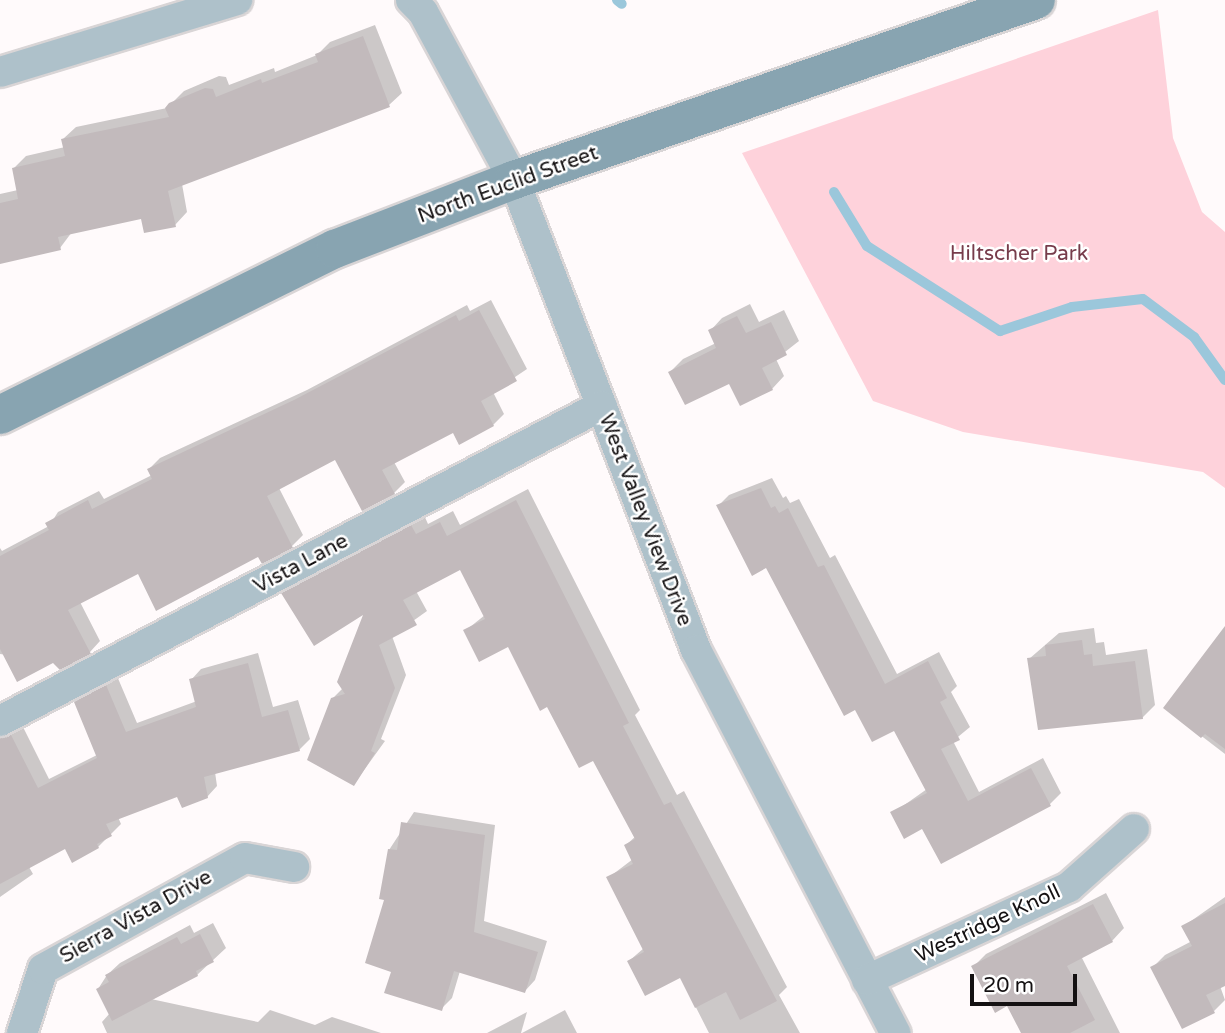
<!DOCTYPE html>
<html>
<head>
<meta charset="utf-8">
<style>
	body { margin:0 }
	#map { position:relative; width:1225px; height:1033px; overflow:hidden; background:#fffafb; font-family:"Varela Round",sans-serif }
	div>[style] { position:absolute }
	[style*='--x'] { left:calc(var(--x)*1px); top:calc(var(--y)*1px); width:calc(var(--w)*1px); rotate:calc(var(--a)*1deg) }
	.green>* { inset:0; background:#fed2db }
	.shadow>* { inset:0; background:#0003 }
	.stream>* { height:10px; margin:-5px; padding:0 5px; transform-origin:5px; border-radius:5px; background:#9bc7db }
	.building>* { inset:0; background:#c2babc }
	.roads { filter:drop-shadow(2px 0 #d9d5d6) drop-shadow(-2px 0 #d9d5d6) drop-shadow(0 2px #d9d5d6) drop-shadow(0 -2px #d9d5d6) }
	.minor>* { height:30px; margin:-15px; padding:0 15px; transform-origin:15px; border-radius:15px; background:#aec1ca }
	.secondary>* { height:38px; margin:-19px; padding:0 19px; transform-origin:19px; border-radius:19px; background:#88a4b1 }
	span { translate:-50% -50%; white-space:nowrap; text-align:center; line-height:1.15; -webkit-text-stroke:5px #fff; paint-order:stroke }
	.street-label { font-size:21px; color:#141112 }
	.park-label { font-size:21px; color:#773c4b }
	.scale { position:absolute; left:970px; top:974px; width:107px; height:32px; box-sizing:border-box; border:4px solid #141112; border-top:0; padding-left:9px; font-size:21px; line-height:24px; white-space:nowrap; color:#141112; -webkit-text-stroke:5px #fff; paint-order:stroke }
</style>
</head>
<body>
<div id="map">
	<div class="green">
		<div style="clip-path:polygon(1158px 10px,1173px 138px,1202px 212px,1225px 232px,1225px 488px,1203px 472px,963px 432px,873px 401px,742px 153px)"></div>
	</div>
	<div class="shadow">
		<div style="clip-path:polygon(375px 25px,402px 93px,389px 105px,182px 184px,187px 212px,175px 225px,142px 217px,72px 232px,60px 248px,0 262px,0 194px,18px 190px,13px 169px,26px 156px,65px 147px,63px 139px,76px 127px,167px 108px,184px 91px,219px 76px,226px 77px,229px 85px,274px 68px,275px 72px,317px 55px,330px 42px)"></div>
		<div style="clip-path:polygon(491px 300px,527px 369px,493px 392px,504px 414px,493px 425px,460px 442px,454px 430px,394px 462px,405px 482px,394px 493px,336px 457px,279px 488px,303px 535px,292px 546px,138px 572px,80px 602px,100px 641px,90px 652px,53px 661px,0 654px,0 548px,2px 551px,49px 526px,58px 512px,99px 491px,104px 499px,152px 475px,149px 469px,160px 458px,307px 390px,467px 305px,470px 311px)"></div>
		<div style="clip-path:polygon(750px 304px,759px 322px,784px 310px,799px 341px,776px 359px,784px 376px,772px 389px,670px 372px,683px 359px,716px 343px,710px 331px,722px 318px)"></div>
		<div style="clip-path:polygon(772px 478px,783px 498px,786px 496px,790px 503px,799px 499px,830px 558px,835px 555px,897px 674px,939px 652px,957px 686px,951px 692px,970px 727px,953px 741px,979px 792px,1043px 758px,1061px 793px,1050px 804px,923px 827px,893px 813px,927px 789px,895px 729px,856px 708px,767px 566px,718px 506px,729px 495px)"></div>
		<div style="clip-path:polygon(528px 489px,640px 710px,635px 715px,677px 795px,684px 791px,787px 987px,779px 995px,800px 1033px,709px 1033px,680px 976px,629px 961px,644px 948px,608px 878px,633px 859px,626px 845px,636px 836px,594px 758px,548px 704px,508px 645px,465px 631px,485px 615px,461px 567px,416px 591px,427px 611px,392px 636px,406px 675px,381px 739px,385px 741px,354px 784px,332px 699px,343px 688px,366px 611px,283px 594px,295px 582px,424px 515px,428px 524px,453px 511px,460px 525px)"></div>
		<div style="clip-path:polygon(1094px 628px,1096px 643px,1104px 642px,1106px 655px,1147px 649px,1155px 705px,1142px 718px,1029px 659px,1059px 633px)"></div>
		<div style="clip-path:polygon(1225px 631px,1225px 754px,1165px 708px)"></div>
		<div style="clip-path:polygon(258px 653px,273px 707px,298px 700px,310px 739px,299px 750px,215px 772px,217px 786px,207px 797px,178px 794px,118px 817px,121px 824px,98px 847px,66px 847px,29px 867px,33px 874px,0 897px,0 739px,23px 727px,49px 779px,97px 755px,76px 703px,86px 692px,117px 676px,137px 723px,197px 701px,191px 680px,201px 669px)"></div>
		<div style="clip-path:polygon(414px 812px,495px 825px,484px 921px,547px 941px,535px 980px,525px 991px,460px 971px,452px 998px,441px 1009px,393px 970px,386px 899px,389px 850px)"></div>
		<div style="clip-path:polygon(1106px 893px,1124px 928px,1112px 941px,1081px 956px,1120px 1033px,1023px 1033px,1008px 1004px,973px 967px,986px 954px)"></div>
		<div style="clip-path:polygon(1225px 897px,1225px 983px,1220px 986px,1225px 1000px,1214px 1011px,1152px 968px,1165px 955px,1192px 941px,1184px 926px)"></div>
		<div style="clip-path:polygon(213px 923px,226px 948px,197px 975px,151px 999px,258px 1022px,270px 1010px,315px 1025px,332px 1017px,381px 1033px,107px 1033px,102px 1022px,110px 1013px,98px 989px,107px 975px,120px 963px,190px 925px,194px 933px)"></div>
		<div style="clip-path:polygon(565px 1010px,577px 1033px,522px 1033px)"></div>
		<div style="clip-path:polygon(527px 1012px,521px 1033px,487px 1033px)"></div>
	</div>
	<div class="stream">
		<div style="--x:617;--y:0;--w:6;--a:39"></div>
		<div style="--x:834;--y:192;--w:63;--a:58.6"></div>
		<div style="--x:867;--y:246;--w:158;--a:32.6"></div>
		<div style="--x:1000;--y:331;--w:76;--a:-18.4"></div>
		<div style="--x:1072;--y:307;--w:71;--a:-6.4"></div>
		<div style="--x:1143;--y:299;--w:64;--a:36.7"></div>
		<div style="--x:1194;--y:337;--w:53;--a:54.2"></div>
	</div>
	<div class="building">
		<div style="clip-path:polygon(363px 36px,390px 107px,168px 191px,176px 227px,144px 233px,141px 219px,58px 237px,61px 250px,0 264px,0 203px,18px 199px,12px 168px,65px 156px,61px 139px,169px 117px,165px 108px,169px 103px,205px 88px,213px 89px,216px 97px,261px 79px,262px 83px,318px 62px,315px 54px)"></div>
		<div style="clip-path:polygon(479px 310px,517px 381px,481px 401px,494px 426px,459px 445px,453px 433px,382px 470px,395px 494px,362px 511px,335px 460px,267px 496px,293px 548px,262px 564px,258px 557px,156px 611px,138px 574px,68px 610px,91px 654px,60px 670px,53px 663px,17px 682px,0 649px,0 556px,49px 530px,45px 523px,88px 500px,92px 509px,152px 479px,147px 469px,294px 400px,456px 315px,459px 321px)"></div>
		<div style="clip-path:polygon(737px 316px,746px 333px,771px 322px,787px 355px,762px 368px,773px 390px,740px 406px,729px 384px,685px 405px,668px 372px,716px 348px,708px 330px)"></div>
		<div style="clip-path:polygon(761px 488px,771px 508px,775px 506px,779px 513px,788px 508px,818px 567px,824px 565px,885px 684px,928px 661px,947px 698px,940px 702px,960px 740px,941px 749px,968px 801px,1031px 768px,1051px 806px,941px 864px,922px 829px,904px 839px,890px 812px,927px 793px,894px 731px,872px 742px,855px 710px,844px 716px,766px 568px,752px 576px,716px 505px)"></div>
		<div style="clip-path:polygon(516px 500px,629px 723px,623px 726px,664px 805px,671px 802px,777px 1001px,740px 1020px,726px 992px,695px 1008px,680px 978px,645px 996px,627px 961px,644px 952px,606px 877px,633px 864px,624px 845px,635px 839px,593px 761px,579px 768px,547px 707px,540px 711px,508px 647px,479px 662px,463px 630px,485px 619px,460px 570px,403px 600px,417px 625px,379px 645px,395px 688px,371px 751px,375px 753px,354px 786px,307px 760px,331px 698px,345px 694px,337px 682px,363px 615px,314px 646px,281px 593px,411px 525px,416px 534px,440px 522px,447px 536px)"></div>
		<div style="clip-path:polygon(1225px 626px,1225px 749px,1205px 734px,1201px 738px,1163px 708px)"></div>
		<div style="clip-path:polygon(1082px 640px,1084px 655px,1092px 654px,1093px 666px,1135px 661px,1143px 719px,1038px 730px,1027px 658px,1046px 656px,1045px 645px)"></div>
		<div style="clip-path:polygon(248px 663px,262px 717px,288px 710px,300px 751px,204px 777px,208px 798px,182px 808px,177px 797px,106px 824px,112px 836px,97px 844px,99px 848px,72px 863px,65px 849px,0 884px,0 738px,11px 735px,38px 788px,97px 758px,74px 702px,106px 685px,126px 732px,196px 707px,189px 679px)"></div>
		<div style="clip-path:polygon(401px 822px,485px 835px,474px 932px,538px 952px,525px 993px,454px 971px,442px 1011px,384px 993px,391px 972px,365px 963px,384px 900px,379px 899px,388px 849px,397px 850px)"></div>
		<div style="clip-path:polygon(1225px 903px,1225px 986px,1206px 995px,1215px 1013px,1182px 1029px,1150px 967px,1192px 946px,1181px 926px)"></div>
		<div style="clip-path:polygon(1093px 904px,1113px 942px,1067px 966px,1095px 1020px,1070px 1033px,1021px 1033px,1007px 1006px,995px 1013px,971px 966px)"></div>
		<div style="clip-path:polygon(200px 934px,214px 962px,196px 971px,198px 976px,112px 1021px,96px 989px,109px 982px,105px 975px,177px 937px,181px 944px)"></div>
	</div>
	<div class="roads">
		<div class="minor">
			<div style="--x:411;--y:0;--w:17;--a:45"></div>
			<div style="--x:423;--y:12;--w:191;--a:61.6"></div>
			<div style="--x:514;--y:180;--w:504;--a:68.83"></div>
			<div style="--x:696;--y:650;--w:432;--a:62.5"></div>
			<div style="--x:0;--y:72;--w:248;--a:-16.9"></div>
			<div style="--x:0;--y:721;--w:679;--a:-27.66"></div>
			<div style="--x:867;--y:980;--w:222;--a:-24.7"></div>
			<div style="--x:1069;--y:887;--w:87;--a:-41.7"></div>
			<div style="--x:22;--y:1033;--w:67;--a:-71.8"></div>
			<div style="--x:43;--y:969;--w:230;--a:-28.8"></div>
			<div style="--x:245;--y:858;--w:50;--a:10.4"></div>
		</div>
		<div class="secondary">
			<div style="--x:0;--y:415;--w:374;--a:-26.4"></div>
			<div style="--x:335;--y:249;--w:192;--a:-21.1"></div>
			<div style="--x:514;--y:180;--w:552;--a:-19.03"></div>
		</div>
	</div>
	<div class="street-label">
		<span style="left:508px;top:185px;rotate:-20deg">North Euclid Street</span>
		<span style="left:645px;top:520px;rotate:69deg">West Valley View Drive</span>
		<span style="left:301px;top:564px;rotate:-28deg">Vista Lane</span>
		<span style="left:136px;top:917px;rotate:-29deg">Sierra Vista Drive</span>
		<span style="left:988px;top:924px;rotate:-25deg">Westridge Knoll</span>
	</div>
	<div class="park-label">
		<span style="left:1019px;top:254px">Hiltscher Park</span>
	</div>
	<div class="scale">20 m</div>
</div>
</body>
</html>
